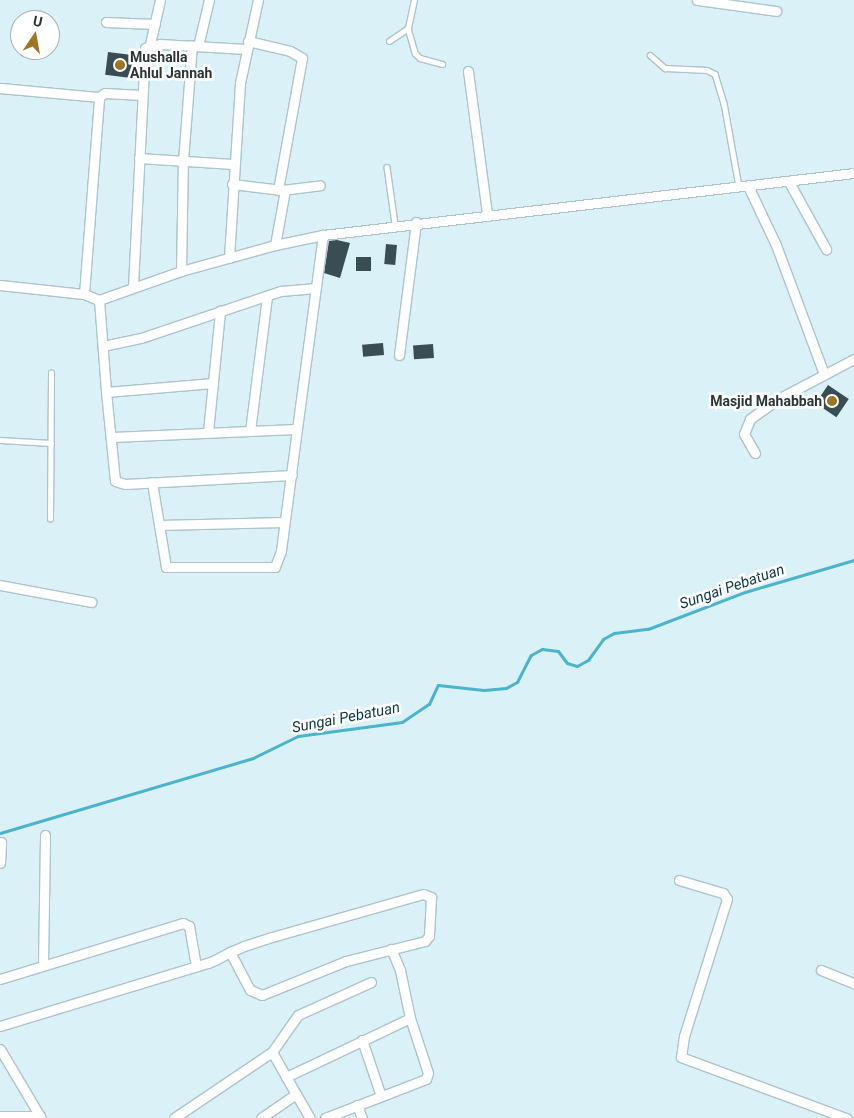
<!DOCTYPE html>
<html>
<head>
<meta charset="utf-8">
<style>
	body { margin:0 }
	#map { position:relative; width:854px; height:1118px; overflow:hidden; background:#daf1f8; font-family:Roboto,sans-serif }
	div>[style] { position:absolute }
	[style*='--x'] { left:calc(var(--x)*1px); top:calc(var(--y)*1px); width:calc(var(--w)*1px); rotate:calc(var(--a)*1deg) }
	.stream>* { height:3px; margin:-1.5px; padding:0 1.5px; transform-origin:1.5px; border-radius:1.5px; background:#4cb3cc }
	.building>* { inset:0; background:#3a4d52; transform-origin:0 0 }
	.roads { filter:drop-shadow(1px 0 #aec4ca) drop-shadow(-1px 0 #aec4ca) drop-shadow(0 1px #aec4ca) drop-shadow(0 -1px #aec4ca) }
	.lane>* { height:4.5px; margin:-2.25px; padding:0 2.25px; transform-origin:2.25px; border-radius:2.25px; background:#fff }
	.street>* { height:9px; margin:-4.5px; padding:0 4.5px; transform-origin:4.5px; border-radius:4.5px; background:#fff }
	.dots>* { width:14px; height:14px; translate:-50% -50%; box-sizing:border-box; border:2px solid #fff; border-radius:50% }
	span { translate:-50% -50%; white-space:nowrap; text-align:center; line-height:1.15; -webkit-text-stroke:5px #fff; paint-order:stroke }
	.poi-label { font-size:14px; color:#2c3537; font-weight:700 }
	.left { translate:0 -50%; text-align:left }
	.right { translate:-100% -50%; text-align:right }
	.water-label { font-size:15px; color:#0b3b46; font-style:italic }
	.north { position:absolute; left:10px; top:10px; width:50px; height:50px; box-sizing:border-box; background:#fff; border:1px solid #abaeaf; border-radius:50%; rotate:12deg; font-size:14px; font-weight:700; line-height:20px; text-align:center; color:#2c3537 }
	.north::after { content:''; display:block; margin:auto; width:18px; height:22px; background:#9e7623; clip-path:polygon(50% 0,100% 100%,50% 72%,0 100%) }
</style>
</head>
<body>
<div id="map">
	<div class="stream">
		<div style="--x:0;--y:833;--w:264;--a:-16.5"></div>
		<div style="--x:253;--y:758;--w:50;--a:-26.1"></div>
		<div style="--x:298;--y:736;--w:105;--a:-7.7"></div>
		<div style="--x:402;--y:722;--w:32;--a:-34"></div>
		<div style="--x:429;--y:704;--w:21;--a:-65"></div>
		<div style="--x:438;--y:685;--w:46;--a:6.2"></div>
		<div style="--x:484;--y:690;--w:22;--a:-5"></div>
		<div style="--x:506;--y:688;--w:13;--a:-29"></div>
		<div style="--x:517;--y:682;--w:30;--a:-63"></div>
		<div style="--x:531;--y:655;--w:13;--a:-29"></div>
		<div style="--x:542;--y:649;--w:16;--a:7"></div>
		<div style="--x:558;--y:651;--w:15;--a:53"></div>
		<div style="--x:567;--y:663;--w:10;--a:17"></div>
		<div style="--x:577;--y:666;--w:13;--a:-29"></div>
		<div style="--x:588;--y:660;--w:26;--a:-54"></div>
		<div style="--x:603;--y:639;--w:13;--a:-29"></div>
		<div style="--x:614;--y:633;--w:34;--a:-7"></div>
		<div style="--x:648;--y:629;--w:104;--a:-20.9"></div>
		<div style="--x:745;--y:592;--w:114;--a:-16.4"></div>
	</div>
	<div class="building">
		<div style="left:108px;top:52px;width:26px;height:23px;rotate:7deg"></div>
		<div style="clip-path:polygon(337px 240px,350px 243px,340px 278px,324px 273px,329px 241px)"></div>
		<div style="left:386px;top:244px;width:11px;height:20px;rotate:5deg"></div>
		<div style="left:356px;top:257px;width:15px;height:14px"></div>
		<div style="left:383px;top:343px;width:12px;height:21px;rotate:85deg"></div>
		<div style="left:433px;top:344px;width:14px;height:20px;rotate:86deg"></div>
		<div style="left:828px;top:385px;width:25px;height:22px;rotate:34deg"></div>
	</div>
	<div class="roads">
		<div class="lane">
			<div style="--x:408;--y:28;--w:26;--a:74"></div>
			<div style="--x:415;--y:53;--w:7;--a:45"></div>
			<div style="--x:420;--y:58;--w:23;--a:15"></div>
			<div style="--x:389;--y:41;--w:23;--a:-34"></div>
			<div style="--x:408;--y:28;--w:29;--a:-78"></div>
			<div style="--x:650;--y:55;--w:20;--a:41"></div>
			<div style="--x:665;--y:68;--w:42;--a:2.7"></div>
			<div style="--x:707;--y:70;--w:9;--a:27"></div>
			<div style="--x:715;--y:74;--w:30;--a:73"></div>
			<div style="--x:724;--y:103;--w:84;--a:79.8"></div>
			<div style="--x:387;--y:167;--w:58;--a:82"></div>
			<div style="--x:0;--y:440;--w:51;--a:3.4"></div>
			<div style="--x:50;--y:519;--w:146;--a:-89.6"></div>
		</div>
		<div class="street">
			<div style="--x:697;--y:0;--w:80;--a:7.9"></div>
			<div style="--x:106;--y:22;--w:49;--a:2.3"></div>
			<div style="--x:248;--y:41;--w:43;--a:13.4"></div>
			<div style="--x:290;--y:51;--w:14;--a:30"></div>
			<div style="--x:302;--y:58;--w:134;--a:100.3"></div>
			<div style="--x:150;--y:44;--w:45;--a:-77.2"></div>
			<div style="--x:198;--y:46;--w:47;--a:-76.6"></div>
			<div style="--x:468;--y:71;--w:143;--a:82.4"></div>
			<div style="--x:0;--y:88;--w:99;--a:5.2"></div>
			<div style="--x:139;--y:158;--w:94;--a:3.7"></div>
			<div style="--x:789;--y:182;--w:77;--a:61.1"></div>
			<div style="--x:232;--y:184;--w:50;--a:6.8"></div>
			<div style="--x:282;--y:190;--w:38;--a:-7"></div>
			<div style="--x:748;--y:186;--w:65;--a:64.6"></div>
			<div style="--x:776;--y:245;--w:138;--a:69.6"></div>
			<div style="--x:275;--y:245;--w:56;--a:-79.7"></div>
			<div style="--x:229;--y:258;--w:175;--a:-86.4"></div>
			<div style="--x:240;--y:83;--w:85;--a:-77.8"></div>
			<div style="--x:181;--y:271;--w:110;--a:-89"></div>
			<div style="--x:183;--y:161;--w:116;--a:-85.6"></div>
			<div style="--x:0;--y:285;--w:84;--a:6.1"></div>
			<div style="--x:84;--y:294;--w:16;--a:22"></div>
			<div style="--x:99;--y:300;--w:87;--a:-19.5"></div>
			<div style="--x:181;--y:271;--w:98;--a:-15.5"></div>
			<div style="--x:275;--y:245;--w:49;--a:-11.8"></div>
			<div style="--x:323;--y:235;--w:535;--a:-6.66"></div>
			<div style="--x:133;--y:286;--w:238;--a:-87.1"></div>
			<div style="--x:145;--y:48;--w:16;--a:-15"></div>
			<div style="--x:160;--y:44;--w:86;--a:3.3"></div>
			<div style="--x:84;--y:294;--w:198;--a:-85.6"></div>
			<div style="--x:99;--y:97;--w:7;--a:-34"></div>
			<div style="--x:105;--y:93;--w:37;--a:3"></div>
			<div style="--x:99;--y:300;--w:92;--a:85.6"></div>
			<div style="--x:103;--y:346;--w:39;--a:-12"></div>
			<div style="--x:141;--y:338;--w:148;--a:-18.6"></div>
			<div style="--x:281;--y:291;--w:35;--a:-5"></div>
			<div style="--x:399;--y:355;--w:134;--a:-82.7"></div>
			<div style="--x:213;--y:383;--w:107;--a:175.2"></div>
			<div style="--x:106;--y:392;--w:89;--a:84.2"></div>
			<div style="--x:115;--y:481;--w:10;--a:17"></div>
			<div style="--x:125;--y:484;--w:167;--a:-3.1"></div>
			<div style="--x:297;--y:429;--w:196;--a:-82.4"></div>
			<div style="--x:250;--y:431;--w:136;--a:-82.8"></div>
			<div style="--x:208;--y:432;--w:122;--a:-84.3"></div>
			<div style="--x:111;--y:437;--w:186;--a:-2.5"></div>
			<div style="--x:297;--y:429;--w:123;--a:97.5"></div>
			<div style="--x:281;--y:551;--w:17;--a:111"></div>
			<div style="--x:275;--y:567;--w:109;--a:180"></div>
			<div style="--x:166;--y:567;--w:86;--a:-99.4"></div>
			<div style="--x:755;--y:453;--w:22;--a:-120"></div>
			<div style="--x:744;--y:434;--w:16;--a:-68"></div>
			<div style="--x:750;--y:419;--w:34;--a:-36"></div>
			<div style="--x:778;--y:399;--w:86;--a:-27.8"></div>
			<div style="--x:159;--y:525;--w:125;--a:-1.4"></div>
			<div style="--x:0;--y:585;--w:93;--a:10.6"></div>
			<div style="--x:0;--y:863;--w:21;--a:-87"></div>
			<div style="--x:679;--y:880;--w:46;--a:16.5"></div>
			<div style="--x:723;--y:893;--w:7;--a:56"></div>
			<div style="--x:727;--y:899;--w:144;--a:107.4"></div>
			<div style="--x:684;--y:1036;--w:21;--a:98"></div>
			<div style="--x:681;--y:1057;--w:176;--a:20.3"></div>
			<div style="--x:43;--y:965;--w:130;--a:-89.1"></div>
			<div style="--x:821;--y:970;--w:35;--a:22"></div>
			<div style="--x:0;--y:979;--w:191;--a:-17"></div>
			<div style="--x:183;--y:923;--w:7;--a:27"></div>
			<div style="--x:189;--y:926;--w:41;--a:80.1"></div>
			<div style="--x:0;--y:1026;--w:217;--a:-16.9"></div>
			<div style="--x:208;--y:963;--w:8;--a:-23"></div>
			<div style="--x:215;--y:960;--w:17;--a:-28"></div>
			<div style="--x:230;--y:952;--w:15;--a:-23"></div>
			<div style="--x:244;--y:946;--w:29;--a:-18"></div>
			<div style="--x:272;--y:937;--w:157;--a:-15.9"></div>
			<div style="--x:423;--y:894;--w:9;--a:21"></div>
			<div style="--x:431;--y:897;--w:39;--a:93"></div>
			<div style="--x:429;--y:936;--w:6;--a:129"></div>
			<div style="--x:425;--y:941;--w:81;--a:165.8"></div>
			<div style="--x:346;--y:961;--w:91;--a:158"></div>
			<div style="--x:262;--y:995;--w:13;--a:-157"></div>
			<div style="--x:250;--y:990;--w:43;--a:-117.8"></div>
			<div style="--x:362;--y:1040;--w:59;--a:71.3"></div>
			<div style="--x:0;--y:1049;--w:80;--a:59.3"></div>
			<div style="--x:272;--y:1052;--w:45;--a:-54.9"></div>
			<div style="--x:298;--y:1015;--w:80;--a:-24.3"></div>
			<div style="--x:286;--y:1077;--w:137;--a:-25.4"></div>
			<div style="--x:410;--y:1018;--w:49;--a:-101.8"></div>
			<div style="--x:400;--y:970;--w:23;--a:-113"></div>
			<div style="--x:296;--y:1094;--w:28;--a:60"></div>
			<div style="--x:357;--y:1105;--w:14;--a:69"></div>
			<div style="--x:0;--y:1116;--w:40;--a:0"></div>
			<div style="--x:174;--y:1118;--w:118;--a:-34"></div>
			<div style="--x:272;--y:1052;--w:48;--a:60.3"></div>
			<div style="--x:296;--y:1094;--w:42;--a:145.6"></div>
			<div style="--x:325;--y:1118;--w:108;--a:-21.1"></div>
			<div style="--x:426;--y:1079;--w:6;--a:-72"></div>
			<div style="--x:428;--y:1073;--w:58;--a:-108.1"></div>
		</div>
	</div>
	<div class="dots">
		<div style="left:120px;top:65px;background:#9e7623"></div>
		<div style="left:832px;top:401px;background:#9e7623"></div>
	</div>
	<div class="poi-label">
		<span class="left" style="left:130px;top:65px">Mushalla<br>Ahlul Jannah</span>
		<span class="right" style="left:822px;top:401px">Masjid Mahabbah</span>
	</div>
	<div class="water-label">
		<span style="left:732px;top:587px;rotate:-19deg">Sungai Pebatuan</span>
		<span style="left:346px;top:718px;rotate:-11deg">Sungai Pebatuan</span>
	</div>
	<div class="north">U</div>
</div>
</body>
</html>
